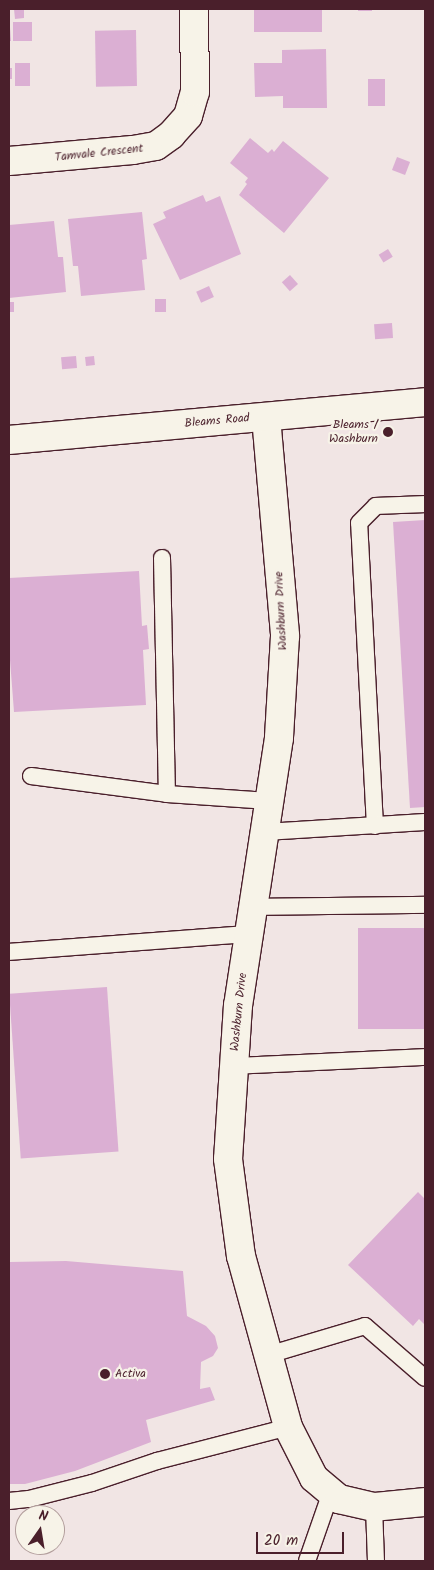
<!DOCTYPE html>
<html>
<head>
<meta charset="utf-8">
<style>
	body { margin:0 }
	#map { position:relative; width:434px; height:1570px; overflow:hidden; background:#f1e5e4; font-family:Kalam,sans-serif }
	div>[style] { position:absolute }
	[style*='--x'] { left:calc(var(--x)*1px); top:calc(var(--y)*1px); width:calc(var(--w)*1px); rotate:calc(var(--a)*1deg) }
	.building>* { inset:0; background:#dbafd3; transform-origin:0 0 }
	.roads { filter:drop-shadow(1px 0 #4a1f2b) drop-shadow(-1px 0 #4a1f2b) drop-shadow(0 1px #4a1f2b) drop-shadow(0 -1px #4a1f2b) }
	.service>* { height:16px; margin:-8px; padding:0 8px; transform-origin:8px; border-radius:8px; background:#f7f3e8 }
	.minor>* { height:28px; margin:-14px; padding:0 14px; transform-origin:14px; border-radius:14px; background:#f7f3e8 }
	.secondary>* { height:28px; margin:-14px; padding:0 14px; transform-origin:14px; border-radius:14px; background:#f7f3e8 }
	.dots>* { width:14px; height:14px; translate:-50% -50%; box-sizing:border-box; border:2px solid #f7f3e8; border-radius:50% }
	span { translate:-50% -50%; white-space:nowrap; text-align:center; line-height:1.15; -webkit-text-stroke:4.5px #f7f3e8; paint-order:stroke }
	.street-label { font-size:12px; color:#4a1f2b }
	.poi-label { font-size:12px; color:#4a1f2b }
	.right { translate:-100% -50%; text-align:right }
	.left { translate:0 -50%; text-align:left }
	.frame { position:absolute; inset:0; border:10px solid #4a1f2b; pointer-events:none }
	.north { position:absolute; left:15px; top:1505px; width:50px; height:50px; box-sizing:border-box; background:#f7f3e8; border:1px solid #b29e9c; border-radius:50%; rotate:13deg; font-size:14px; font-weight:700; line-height:20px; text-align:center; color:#4a1f2b }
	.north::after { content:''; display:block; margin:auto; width:18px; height:22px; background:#4a1f2b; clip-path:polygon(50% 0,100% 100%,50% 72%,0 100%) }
	.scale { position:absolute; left:256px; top:1532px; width:88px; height:22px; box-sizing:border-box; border:2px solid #4a1f2b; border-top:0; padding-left:6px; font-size:15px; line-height:18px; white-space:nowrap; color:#4a1f2b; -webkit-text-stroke:4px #f7f3e8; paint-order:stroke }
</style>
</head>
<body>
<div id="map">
	<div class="building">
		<div style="clip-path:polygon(14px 9px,24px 9px,24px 18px,15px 19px)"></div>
		<div style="left:254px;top:9px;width:68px;height:23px"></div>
		<div style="left:358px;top:9px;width:14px;height:2px"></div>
		<div style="left:13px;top:22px;width:19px;height:19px"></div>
		<div style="clip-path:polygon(9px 27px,10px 27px,11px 41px,9px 41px)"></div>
		<div style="left:136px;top:30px;width:56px;height:41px;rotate:89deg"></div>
		<div style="clip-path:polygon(326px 49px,327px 108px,283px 108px,283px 96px,255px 97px,254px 63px,282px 63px,282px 50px)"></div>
		<div style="left:15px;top:63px;width:15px;height:23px"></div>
		<div style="left:12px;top:68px;width:11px;height:3px;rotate:90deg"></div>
		<div style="left:368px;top:79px;width:17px;height:27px"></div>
		<div style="clip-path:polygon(250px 138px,268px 153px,272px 149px,274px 152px,283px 141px,329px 178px,284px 233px,239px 195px,247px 184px,245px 182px,248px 178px,230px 163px)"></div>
		<div style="left:397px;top:157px;width:14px;height:14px;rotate:21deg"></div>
		<div style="clip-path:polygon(203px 195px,206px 202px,220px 196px,241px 254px,180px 280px,153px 224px,166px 218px,163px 212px)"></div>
		<div style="clip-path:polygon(142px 212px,147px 259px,142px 260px,145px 290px,81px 296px,78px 266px,73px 266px,68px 219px)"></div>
		<div style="clip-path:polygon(54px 221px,58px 257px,63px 257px,66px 292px,9px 298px,9px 225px)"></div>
		<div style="left:388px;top:249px;width:9px;height:11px;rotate:58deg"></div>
		<div style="left:290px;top:275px;width:12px;height:11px;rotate:48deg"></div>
		<div style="left:209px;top:286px;width:12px;height:14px;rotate:66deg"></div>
		<div style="left:155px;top:299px;width:11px;height:13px"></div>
		<div style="left:9px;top:302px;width:5px;height:10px"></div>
		<div style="left:392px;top:323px;width:15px;height:18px;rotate:86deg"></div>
		<div style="left:76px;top:356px;width:12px;height:15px;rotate:85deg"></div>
		<div style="left:94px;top:356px;width:9px;height:9px;rotate:84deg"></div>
		<div style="clip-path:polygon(425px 520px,425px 807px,410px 808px,393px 522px)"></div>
		<div style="clip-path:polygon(139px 571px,142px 626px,147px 625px,149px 649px,143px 650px,146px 705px,14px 712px,9px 647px,9px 578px)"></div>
		<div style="left:425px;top:928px;width:101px;height:67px;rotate:90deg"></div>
		<div style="left:107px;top:987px;width:165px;height:98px;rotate:86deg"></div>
		<div style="clip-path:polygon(418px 1192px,425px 1199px,425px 1325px,419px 1319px,413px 1326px,348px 1265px)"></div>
		<div style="clip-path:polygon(66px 1261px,183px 1271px,187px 1316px,206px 1326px,215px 1336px,218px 1348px,213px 1356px,201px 1362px,200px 1389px,210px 1387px,215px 1400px,146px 1420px,151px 1442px,75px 1471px,25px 1484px,9px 1484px,9px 1262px)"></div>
	</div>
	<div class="roads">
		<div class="service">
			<div style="--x:162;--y:558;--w:236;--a:88.8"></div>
			<div style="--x:31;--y:776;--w:137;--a:7.5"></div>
			<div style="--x:167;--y:794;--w:102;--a:3.9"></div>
			<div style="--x:375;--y:826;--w:303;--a:-93"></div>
			<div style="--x:359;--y:523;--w:24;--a:-45"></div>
			<div style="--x:376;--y:506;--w:49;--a:-2.3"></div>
			<div style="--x:265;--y:832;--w:160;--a:-3.6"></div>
			<div style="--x:253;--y:907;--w:172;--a:-0.7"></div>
			<div style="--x:9;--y:952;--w:241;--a:-4.3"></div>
			<div style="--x:234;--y:1066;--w:191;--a:-2.7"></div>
			<div style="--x:268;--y:1355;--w:101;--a:-16.6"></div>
			<div style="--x:365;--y:1326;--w:79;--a:40.9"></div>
			<div style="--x:9;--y:1501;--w:20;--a:-6"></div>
			<div style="--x:29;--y:1499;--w:65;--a:-14.3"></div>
			<div style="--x:92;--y:1483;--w:69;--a:-18.7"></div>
			<div style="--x:157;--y:1461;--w:135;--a:-14.5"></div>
			<div style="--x:374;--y:1507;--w:54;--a:87.9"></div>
			<div style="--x:307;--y:1561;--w:73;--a:-70.8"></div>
		</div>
		<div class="minor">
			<div style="--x:9;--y:161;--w:124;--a:-5.1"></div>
			<div style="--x:133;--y:150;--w:23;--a:-10"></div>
			<div style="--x:156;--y:146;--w:19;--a:-36"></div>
			<div style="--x:171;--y:135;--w:25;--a:-48"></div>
			<div style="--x:188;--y:116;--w:25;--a:-74"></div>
			<div style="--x:195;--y:92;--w:83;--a:-90.7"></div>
			<div style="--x:266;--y:417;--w:220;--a:85"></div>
			<div style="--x:285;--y:636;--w:102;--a:93.4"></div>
			<div style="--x:279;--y:738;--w:270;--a:98.7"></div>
			<div style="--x:238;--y:1005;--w:154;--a:93.7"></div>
			<div style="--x:228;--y:1159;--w:98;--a:82.4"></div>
			<div style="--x:241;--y:1256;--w:177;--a:74.6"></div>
			<div style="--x:288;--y:1427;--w:57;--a:63"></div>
			<div style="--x:314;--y:1478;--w:33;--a:40"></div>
			<div style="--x:339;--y:1499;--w:36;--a:13"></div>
			<div style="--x:374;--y:1507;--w:51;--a:-5.6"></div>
		</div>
		<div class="secondary">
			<div style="--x:9;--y:440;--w:418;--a:-5.2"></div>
		</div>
	</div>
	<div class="dots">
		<div style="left:388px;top:432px;background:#4a1f2b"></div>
		<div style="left:105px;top:1374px;background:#4a1f2b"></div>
	</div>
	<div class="street-label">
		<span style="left:99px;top:153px;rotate:-6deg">Tamvale Crescent</span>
		<span style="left:217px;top:421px;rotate:-5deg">Bleams Road</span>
		<span style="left:281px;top:611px;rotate:-93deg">Washburn Drive</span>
		<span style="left:239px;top:1012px;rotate:-84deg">Washburn Drive</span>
	</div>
	<div class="poi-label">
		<span class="right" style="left:378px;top:432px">Bleams /<br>Washburn</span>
		<span class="left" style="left:115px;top:1374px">Activa</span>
	</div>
	<div class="frame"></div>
	<div class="north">N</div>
	<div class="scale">20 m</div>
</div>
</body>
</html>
